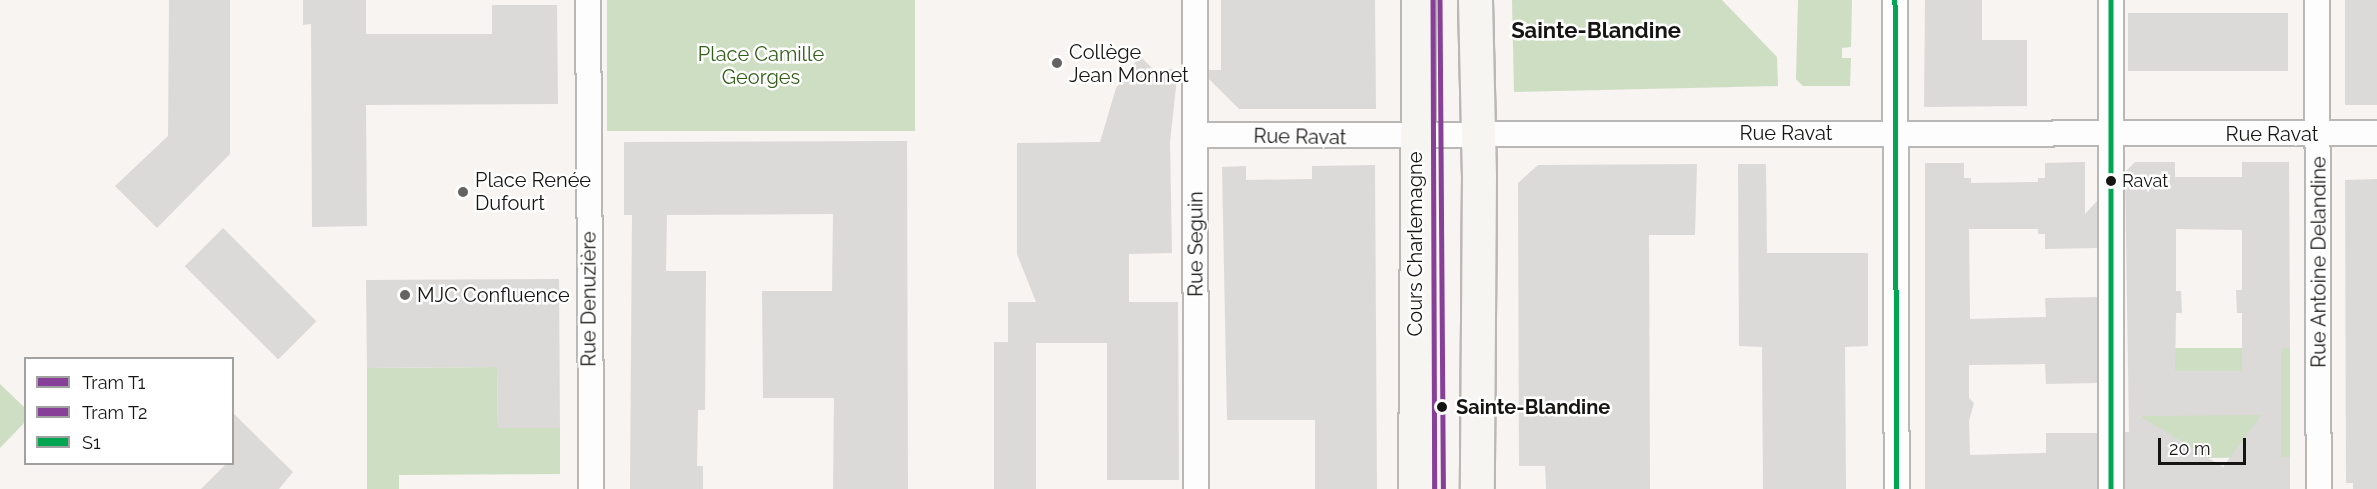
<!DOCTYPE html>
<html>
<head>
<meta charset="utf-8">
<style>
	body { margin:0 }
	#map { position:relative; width:2377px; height:489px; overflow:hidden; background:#f7f4f1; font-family:Raleway,sans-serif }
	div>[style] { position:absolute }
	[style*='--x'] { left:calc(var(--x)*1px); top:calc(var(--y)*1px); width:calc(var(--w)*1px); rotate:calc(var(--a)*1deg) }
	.green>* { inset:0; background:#cedec3; transform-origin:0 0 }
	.building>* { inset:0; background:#dcd9d9; transform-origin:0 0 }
	.roads { filter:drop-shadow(2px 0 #bab8b6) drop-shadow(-2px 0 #bab8b6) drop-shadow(0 2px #bab8b6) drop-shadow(0 -2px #bab8b6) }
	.street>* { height:24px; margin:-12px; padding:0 12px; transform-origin:12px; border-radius:12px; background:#fefdfd }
	.secondary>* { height:33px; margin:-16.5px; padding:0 16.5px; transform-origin:16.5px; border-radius:16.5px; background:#f7f5f2 }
	.bus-1>* { height:4.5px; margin:-2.25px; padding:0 2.25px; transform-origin:2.25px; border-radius:2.25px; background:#00a651 }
	.tram-1>* { height:4.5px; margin:-2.25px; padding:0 2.25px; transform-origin:2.25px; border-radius:2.25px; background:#873f98 }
	.tram-2>* { height:4.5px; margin:-2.25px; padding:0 2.25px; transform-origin:2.25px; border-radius:2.25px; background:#873f98 }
	.dots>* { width:16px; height:16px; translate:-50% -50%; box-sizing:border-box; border:3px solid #fff; border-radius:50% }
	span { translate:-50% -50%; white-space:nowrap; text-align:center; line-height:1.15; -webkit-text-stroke:5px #fff; paint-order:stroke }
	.bus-label { font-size:18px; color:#171513 }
	.left { translate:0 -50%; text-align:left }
	.poi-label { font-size:20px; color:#171513 }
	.park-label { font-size:20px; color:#336118 }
	.street-label { font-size:20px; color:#171513 }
	.stop-label { font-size:20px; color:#171513; font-weight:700 }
	.quarter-label { font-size:22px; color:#171513; font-weight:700 }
	.legend { position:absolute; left:24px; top:357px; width:210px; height:108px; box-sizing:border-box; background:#fff; border:2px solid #a2a1a1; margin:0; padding:8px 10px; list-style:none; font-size:18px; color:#171513 }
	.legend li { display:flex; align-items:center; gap:12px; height:30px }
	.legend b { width:30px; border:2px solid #a2a1a1 }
	.scale { position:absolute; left:2158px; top:438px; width:88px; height:27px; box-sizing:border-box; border:3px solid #171513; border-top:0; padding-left:8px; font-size:18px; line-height:21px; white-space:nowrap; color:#171513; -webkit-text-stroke:4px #fff; paint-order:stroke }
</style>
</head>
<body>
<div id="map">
	<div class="green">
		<div style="left:607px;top:0;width:308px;height:131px"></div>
		<div style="clip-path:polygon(1512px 0,1722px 0,1777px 57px,1778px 86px,1514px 92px)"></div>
		<div style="clip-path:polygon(1798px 0,1852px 0,1851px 47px,1842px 48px,1842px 58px,1851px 58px,1850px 86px,1803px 86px,1796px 79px)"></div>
		<div style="clip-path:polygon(2128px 348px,2290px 348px,2290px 457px,2129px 459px,2141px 439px,2141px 407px)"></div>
		<div style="clip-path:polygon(497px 367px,498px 428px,560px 428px,560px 474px,399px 475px,399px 489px,367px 489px,367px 368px)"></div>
		<div style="clip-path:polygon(0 384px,26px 409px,25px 422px,0 448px)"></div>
	</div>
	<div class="building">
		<div style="clip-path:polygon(169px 0,230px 0,230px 154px,157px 228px,115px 186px,168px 136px)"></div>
		<div style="clip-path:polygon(303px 0,366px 0,366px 34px,492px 34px,492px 5px,557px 5px,558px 104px,366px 105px,367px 226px,312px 227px,311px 24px,303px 25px)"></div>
		<div style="clip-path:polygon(1221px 0,1375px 0,1376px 109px,1239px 109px,1209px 79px,1209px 70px,1221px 70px)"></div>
		<div style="clip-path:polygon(1925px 0,1982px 0,1982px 40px,2027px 40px,2027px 106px,1924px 107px)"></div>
		<div style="left:2345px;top:0;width:32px;height:105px"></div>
		<div style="left:2128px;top:13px;width:160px;height:58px"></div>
		<div style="clip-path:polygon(1140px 56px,1153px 69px,1178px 69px,1170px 142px,1172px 253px,1129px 254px,1129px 302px,1178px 302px,1179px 480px,1107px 480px,1107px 343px,1036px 343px,1036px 489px,994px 489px,994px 342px,1008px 342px,1008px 302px,1036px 302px,1017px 254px,1017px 143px,1100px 142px,1116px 88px)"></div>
		<div style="clip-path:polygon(907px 141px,908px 489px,833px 489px,834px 398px,763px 398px,762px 291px,832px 291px,833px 214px,667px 215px,666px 271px,706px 271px,705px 410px,698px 410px,697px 466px,703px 466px,703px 489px,630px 489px,632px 215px,624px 215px,624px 142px)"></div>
		<div style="clip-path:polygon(2085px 162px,2085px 214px,2097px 201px,2097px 248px,2045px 249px,2045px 234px,2038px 234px,2038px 229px,1969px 229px,1970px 319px,2046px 317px,2045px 298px,2097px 297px,2097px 383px,2046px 384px,2045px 364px,1969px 365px,1969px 398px,1974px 403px,1969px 421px,1970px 455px,2046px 453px,2046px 433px,2097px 433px,2097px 489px,1925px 489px,1925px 163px,1964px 163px,1964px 178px,1971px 178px,1971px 183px,2038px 182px,2038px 178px,2045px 178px,2045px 163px)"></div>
		<div style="clip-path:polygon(evenodd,2135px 162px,2175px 162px,2175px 177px,2242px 177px,2242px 162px,2289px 162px,2290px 348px,2281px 348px,2281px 457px,2290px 457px,2290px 489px,2125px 489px,2125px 432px,2129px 432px,2125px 172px,2135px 162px,2176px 229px,2242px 230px,2242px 290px,2236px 290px,2237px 313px,2242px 313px,2242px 371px,2175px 371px,2176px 313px,2182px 313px,2181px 291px,2176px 291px,2176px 229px,2135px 162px,2261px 415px,2223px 467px,2140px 416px,2261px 415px)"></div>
		<div style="clip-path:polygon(1697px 164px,1695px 235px,1649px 235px,1650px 489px,1546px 489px,1545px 466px,1519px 466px,1518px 183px,1538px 165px)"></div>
		<div style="clip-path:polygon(1738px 164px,1766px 164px,1767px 253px,1868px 253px,1868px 346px,1845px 347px,1846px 489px,1763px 489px,1762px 347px,1739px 346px)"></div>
		<div style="clip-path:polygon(1375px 165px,1377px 489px,1315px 489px,1315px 420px,1227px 420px,1222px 167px,1246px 166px,1246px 180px,1312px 179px,1312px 166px)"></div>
		<div style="clip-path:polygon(2377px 179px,2377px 489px,2353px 489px,2353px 483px,2346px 483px,2345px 180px)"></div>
		<div style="left:223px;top:228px;width:132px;height:54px;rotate:45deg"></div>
		<div style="clip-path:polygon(559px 279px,560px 428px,498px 428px,497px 367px,367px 368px,366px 280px)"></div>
		<div style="clip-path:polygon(232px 412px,293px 472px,279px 489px,201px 489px,226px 464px,232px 464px)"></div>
	</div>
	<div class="roads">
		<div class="street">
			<div style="--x:588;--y:0;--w:489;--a:89.6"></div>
			<div style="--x:1195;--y:0;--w:489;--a:89.9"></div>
			<div style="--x:1895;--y:0;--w:489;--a:89.8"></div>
			<div style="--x:2111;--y:0;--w:489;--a:90"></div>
			<div style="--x:2317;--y:0;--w:489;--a:89.8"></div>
			<div style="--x:1196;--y:135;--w:1181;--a:-0.1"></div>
		</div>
		<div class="secondary">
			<div style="--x:1475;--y:0;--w:176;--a:88.7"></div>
			<div style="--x:1479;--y:176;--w:313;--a:90.4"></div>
			<div style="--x:1415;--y:489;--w:489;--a:-89.6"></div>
		</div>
	</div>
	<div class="bus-1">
		<div style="--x:1895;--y:0;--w:489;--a:89.8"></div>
		<div style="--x:2111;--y:0;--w:489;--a:90"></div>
	</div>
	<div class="tram-1">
		<div style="--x:1440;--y:0;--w:489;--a:89.6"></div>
	</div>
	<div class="tram-2">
		<div style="--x:1433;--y:0;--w:489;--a:89.8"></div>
	</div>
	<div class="dots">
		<div style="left:1057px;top:63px;background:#656361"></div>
		<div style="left:2111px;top:181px;background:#171513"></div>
		<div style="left:463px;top:192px;background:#656361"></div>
		<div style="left:405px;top:295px;background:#656361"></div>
		<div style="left:1442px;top:407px;background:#171513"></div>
	</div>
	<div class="bus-label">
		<span class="left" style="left:2122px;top:181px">Ravat</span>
	</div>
	<div class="poi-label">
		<span class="left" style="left:1069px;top:64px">Collège<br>Jean Monnet</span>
		<span class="left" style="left:475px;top:192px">Place Renée<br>Dufourt</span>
		<span class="left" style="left:417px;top:295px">MJC Confluence</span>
	</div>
	<div class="park-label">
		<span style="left:761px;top:66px">Place Camille<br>Georges</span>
	</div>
	<div class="street-label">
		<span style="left:1786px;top:133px">Rue Ravat</span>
		<span style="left:2272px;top:134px">Rue Ravat</span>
		<span style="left:1300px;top:137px;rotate:1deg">Rue Ravat</span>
		<span style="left:1196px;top:244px;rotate:-90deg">Rue Seguin</span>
		<span style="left:1415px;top:244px;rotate:-90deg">Cours Charlemagne</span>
		<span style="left:2319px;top:262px;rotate:-90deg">Rue Antoine Delandine</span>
		<span style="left:589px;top:299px;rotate:-90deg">Rue Denuzière</span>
	</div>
	<div class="stop-label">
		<span class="left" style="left:1456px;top:407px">Sainte-Blandine</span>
	</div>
	<div class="quarter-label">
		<span style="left:1596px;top:31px">Sainte-Blandine</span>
	</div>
	<ul class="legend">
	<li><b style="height:8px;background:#873f98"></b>Tram T1</li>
	<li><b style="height:8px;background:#873f98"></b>Tram T2</li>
	<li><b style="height:8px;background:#00a651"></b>S1</li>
	</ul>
	<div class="scale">20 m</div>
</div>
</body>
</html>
